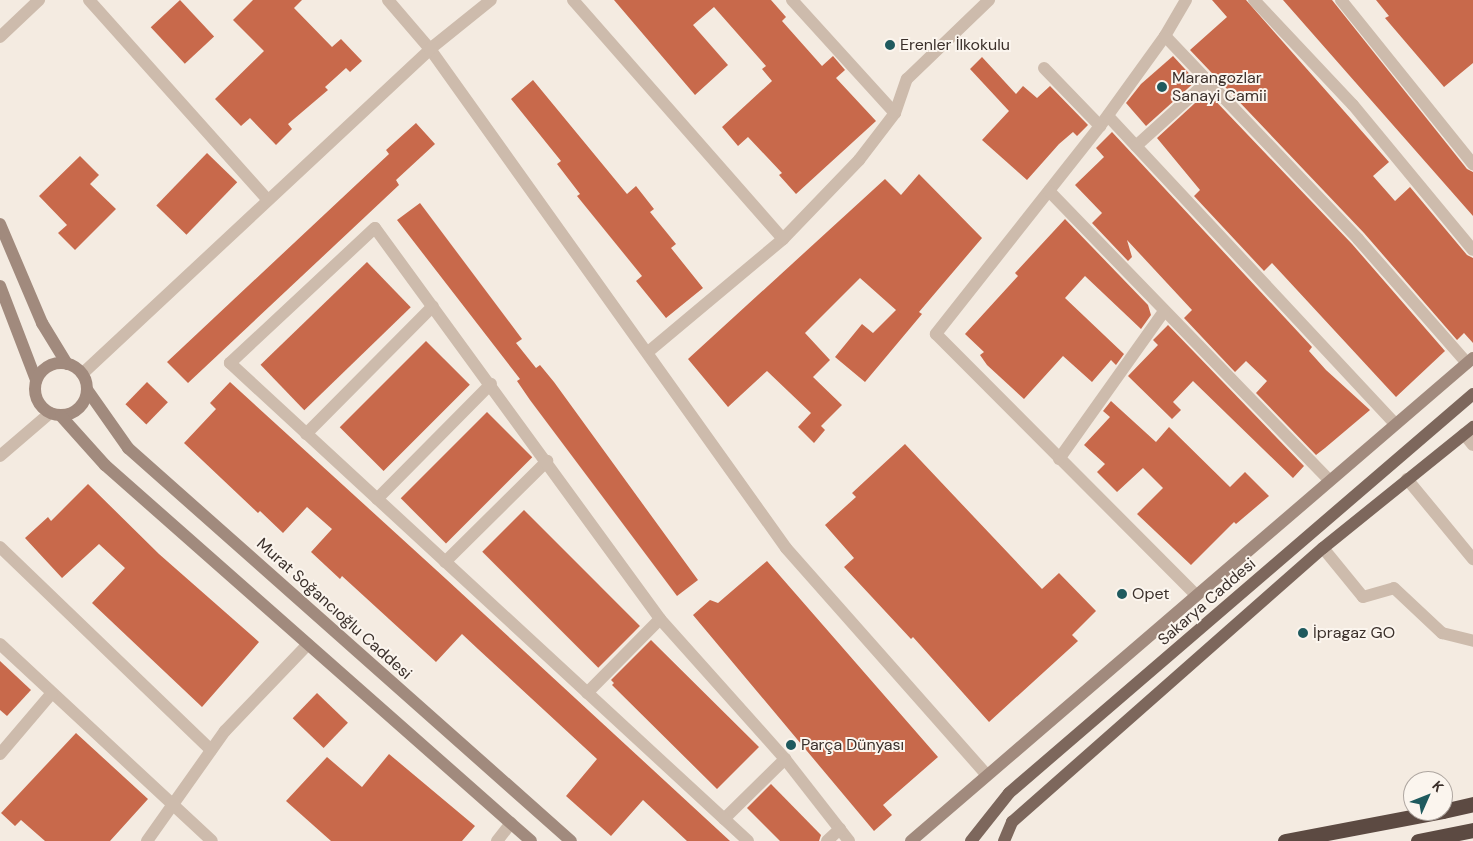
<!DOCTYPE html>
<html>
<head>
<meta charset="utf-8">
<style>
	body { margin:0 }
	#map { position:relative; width:1473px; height:841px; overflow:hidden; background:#f4ebe1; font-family:"DM Sans",sans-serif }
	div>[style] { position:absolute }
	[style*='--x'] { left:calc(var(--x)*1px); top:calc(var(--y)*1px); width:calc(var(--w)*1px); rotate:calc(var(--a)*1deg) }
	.building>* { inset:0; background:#c8694b; transform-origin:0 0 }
	.street>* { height:12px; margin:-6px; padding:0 6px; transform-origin:6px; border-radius:6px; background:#cdbbac }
	.secondary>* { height:12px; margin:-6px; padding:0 6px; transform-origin:6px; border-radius:6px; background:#a18a7d }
	.secondary>.ring { margin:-6px; padding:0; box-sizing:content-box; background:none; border:12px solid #a18a7d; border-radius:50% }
	.primary>* { height:12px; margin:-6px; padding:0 6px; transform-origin:6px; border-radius:6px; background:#7d675c }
	.highway>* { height:15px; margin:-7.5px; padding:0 7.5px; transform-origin:7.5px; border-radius:7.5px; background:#5c4a42 }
	.dots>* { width:14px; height:14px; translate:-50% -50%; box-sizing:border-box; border:2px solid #fbf5ee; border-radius:50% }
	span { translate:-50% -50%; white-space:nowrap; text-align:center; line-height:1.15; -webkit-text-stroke:4px #fbf5ee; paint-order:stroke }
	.poi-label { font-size:16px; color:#3b302b }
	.left { translate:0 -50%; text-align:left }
	.street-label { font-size:16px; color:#3b302b }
	.north { position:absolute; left:1403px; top:771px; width:50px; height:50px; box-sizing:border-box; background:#fbf5ee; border:1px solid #aea6a0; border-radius:50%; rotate:46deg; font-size:14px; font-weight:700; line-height:20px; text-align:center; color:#3b302b }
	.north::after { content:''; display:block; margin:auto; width:18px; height:22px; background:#1f5a5e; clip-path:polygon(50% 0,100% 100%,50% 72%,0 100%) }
</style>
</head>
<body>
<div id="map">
	<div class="building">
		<div style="left:180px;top:0;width:50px;height:40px;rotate:47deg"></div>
		<div style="clip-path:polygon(253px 0,302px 0,294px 8px,332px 47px,341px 39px,362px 61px,350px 72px,346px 68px,325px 87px,328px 90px,288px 124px,292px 129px,276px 145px,250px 118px,241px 126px,215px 99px,264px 51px,233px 20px)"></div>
		<div style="clip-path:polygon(614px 0,771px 0,786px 17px,782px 21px,822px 66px,833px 56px,845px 70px,836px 78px,876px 121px,796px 194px,779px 175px,782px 173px,748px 137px,738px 146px,722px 127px,772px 81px,762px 69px,766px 66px,714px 7px,693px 25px,728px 65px,695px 95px)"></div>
		<div style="clip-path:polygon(1212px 0,1246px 0,1389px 162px,1373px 176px,1395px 201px,1410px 187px,1467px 255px,1473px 258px,1473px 343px,1464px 333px,1457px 340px,1364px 233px,1190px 50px,1227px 17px)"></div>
		<div style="clip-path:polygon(1283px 0,1332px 0,1467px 169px,1473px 172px,1473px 216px)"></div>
		<div style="clip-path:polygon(1376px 0,1473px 0,1473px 63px,1444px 87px,1385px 18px,1389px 16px)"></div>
		<div style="clip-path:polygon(1173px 56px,1196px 81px,1146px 126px,1126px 103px,1141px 84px)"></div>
		<div style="clip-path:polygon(982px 57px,1016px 94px,1023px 86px,1037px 98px,1050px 86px,1088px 125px,1077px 136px,1073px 132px,1059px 144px,1027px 180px,982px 140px,1009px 111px,970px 69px)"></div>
		<div style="clip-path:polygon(533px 80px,627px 194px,636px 186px,654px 209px,650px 212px,676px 244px,671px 248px,703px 288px,666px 318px,636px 281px,642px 276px,577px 196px,580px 194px,557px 164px,561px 161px,511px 99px)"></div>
		<div style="clip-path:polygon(1207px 92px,1352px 244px,1445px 351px,1396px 397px,1272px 263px,1264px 271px,1194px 196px,1200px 190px,1157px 138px)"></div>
		<div style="clip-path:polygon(416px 123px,435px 144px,396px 180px,399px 185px,188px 383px,167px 362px,389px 154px,386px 150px)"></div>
		<div style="clip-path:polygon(1112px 132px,1312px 347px,1309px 351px,1326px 370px,1370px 410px,1325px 448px,1316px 455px,1256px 393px,1267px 381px,1246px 361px,1235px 372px,1184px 318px,1192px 310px,1127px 240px,1132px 257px,1128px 261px,1092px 223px,1102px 213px,1075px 185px,1104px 157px,1096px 148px)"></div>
		<div style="left:207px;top:153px;width:42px;height:73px;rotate:44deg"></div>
		<div style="clip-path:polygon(80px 156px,99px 175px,90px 184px,116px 209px,75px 250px,58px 233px,67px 225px,39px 196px)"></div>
		<div style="clip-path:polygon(919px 174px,982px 238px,919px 312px,922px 314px,865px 382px,835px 357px,862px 324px,873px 333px,896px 310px,860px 278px,805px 333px,830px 360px,813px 377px,842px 405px,821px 426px,825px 430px,814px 443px,798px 427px,811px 413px,767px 371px,728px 407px,688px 359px,885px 179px,901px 195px)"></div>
		<div style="clip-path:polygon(420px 203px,522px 339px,516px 343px,536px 368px,540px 365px,554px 382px,698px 580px,677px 596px,530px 400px,517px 381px,520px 379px,397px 220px)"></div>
		<div style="clip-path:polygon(1065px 219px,1148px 305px,1151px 315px,1141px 329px,1085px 276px,1065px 298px,1124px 354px,1116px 365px,1111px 360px,1092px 382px,1063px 356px,1024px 399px,987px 365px,980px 355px,984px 352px,965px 334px,1018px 276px,1015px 273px)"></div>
		<div style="left:367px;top:262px;width:63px;height:148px;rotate:46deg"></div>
		<div style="clip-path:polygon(1168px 325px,1304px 466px,1293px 478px,1193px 381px,1173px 402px,1181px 410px,1172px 419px,1128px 376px,1158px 345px,1153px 340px)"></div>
		<div style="left:426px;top:341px;width:62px;height:122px;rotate:45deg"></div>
		<div style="left:147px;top:382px;width:29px;height:31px;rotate:44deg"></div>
		<div style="clip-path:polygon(230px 382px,446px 579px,730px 841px,687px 841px,643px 800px,611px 836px,566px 796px,597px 759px,478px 649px,462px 634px,436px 662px,342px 576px,340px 579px,311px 552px,332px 529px,307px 507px,283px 533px,260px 511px,258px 513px,184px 443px,216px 409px,210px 403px)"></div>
		<div style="clip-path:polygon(1111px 401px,1156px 442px,1169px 427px,1230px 487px,1245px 472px,1269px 496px,1236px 524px,1234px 522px,1191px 565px,1137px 514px,1163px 488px,1143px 468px,1117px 492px,1097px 472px,1105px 464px,1084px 445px,1110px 417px,1103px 411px)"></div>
		<div style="left:487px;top:412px;width:64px;height:122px;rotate:45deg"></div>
		<div style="clip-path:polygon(905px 444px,1042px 589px,1059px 573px,1096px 611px,1072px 635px,1078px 641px,989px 722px,913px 637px,911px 639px,844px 567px,854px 558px,825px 525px,856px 497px,852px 493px)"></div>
		<div style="clip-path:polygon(88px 484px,159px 554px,259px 642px,202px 707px,92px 603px,125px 568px,99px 544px,62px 578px,25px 538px,48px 517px,51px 521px)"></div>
		<div style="left:524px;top:510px;width:164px;height:59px;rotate:45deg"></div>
		<div style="clip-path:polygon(767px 561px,938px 757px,883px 805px,892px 815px,874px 831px,693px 615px,710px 600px,718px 603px)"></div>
		<div style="clip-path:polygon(651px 640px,759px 747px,717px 789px,612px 685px,614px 683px,611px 680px)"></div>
		<div style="clip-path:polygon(0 661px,31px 690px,7px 716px,0 710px)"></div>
		<div style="left:317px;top:693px;width:43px;height:35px;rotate:44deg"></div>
		<div style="clip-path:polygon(76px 733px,148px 799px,110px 841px,45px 841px,21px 820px,15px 826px,1px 813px)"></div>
		<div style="clip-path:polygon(389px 754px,475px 826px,462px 841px,331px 841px,286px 801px,327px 757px,362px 787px)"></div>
		<div style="clip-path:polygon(771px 784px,821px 835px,819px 841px,780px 841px,747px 808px)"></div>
	</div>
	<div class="street">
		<div style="--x:89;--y:0;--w:268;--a:48.2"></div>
		<div style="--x:388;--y:0;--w:65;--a:49.4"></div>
		<div style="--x:430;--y:49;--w:613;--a:54.49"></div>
		<div style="--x:786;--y:548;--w:303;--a:48.5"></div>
		<div style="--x:573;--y:0;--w:318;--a:48.7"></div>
		<div style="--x:792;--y:0;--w:153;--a:47.7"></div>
		<div style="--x:1186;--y:0;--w:42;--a:120.3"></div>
		<div style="--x:1165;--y:36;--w:111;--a:125.8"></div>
		<div style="--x:1100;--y:126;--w:265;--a:128.3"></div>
		<div style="--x:936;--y:334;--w:368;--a:45.1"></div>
		<div style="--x:1254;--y:0;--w:144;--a:46.7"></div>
		<div style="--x:1353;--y:105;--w:188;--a:50.4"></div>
		<div style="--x:1341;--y:0;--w:211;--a:51.2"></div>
		<div style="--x:1165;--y:36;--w:280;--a:46.4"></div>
		<div style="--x:1358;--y:239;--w:165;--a:48.7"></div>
		<div style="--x:0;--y:37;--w:54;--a:-43.5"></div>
		<div style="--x:1044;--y:68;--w:81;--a:46"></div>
		<div style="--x:1108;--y:116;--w:420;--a:47"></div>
		<div style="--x:1136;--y:146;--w:97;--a:-42.1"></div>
		<div style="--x:1049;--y:191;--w:402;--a:45.9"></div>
		<div style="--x:648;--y:352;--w:176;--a:-39.9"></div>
		<div style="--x:783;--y:239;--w:110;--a:-46.1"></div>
		<div style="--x:859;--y:160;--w:59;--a:-52.5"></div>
		<div style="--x:895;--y:113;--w:36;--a:-71"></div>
		<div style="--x:907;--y:79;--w:114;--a:-43.9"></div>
		<div style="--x:82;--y:374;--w:476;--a:-43"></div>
		<div style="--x:430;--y:49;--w:78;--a:-38.8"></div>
		<div style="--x:306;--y:434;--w:180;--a:-45.2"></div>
		<div style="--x:1464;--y:434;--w:14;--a:51"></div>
		<div style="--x:0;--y:456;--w:66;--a:-40.7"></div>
		<div style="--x:1059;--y:459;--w:181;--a:-54.6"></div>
		<div style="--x:1407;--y:479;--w:104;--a:50.5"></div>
		<div style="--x:377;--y:499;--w:162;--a:-45.3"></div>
		<div style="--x:0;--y:547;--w:293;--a:43.9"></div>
		<div style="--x:1323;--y:548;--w:63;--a:50.8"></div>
		<div style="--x:1363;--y:597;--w:32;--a:-16"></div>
		<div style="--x:1394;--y:588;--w:66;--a:43.2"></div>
		<div style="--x:1442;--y:633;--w:32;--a:14"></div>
		<div style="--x:445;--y:562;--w:144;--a:-44.7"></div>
		<div style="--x:0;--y:644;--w:289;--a:42.9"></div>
		<div style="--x:587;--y:693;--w:104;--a:-45.4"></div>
		<div style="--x:0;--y:754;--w:80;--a:-49.6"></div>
		<div style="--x:724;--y:819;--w:86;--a:-44.5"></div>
		<div style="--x:147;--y:841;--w:135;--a:-54.7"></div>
		<div style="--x:225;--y:731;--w:120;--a:-46.3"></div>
		<div style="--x:497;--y:841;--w:23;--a:-52"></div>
		<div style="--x:748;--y:841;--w:705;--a:-137.3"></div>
		<div style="--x:230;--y:363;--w:198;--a:-43"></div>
		<div style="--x:375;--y:228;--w:484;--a:53.9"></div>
		<div style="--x:660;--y:619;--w:188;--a:48.2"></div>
		<div style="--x:785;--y:759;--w:104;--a:52"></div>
		<div style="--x:827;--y:841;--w:18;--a:-43"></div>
	</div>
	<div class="secondary">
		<div style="--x:0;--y:224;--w:108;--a:67"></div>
		<div style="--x:42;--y:323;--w:48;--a:58.6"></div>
		<div style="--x:0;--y:286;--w:101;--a:69"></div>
		<div class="ring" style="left:35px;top:363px;width:40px;height:40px"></div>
		<div style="--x:88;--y:391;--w:70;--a:54.9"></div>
		<div style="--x:128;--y:448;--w:592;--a:41.58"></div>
		<div style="--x:61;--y:416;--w:66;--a:48.1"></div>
		<div style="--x:105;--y:465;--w:568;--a:41.43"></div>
		<div style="--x:911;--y:841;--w:741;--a:-40.68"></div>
	</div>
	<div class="primary">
		<div style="--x:971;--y:841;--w:61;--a:-51.6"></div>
		<div style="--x:1009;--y:793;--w:612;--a:-40.69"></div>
		<div style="--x:1004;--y:841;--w:21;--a:-67"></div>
		<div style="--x:1012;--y:822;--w:414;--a:-41.4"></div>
		<div style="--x:1323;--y:548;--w:193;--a:-38.9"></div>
	</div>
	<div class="highway">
		<div style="--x:1443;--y:811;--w:31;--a:-13"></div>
		<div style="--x:1285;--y:841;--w:160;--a:-10.8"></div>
		<div style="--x:1418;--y:841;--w:56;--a:-11.3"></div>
	</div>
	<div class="dots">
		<div style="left:890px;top:45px;background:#1f5a5e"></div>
		<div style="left:1162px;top:87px;background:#1f5a5e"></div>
		<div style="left:1122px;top:594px;background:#1f5a5e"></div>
		<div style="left:1303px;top:633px;background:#1f5a5e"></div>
		<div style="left:791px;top:745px;background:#1f5a5e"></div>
	</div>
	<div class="poi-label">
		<span class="left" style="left:900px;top:45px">Erenler İlkokulu</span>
		<span class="left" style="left:1172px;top:87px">Marangozlar<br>Sanayi Camii</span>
		<span class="left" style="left:1132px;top:594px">Opet</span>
		<span class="left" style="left:1313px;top:633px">İpragaz GO</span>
		<span class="left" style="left:801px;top:745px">Parça Dünyası</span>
	</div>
	<div class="street-label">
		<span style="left:1207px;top:602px;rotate:-41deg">Sakarya Caddesi</span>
		<span style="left:334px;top:609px;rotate:42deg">Murat Soğancıoğlu Caddesi</span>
	</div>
	<div class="north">K</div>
</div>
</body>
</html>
